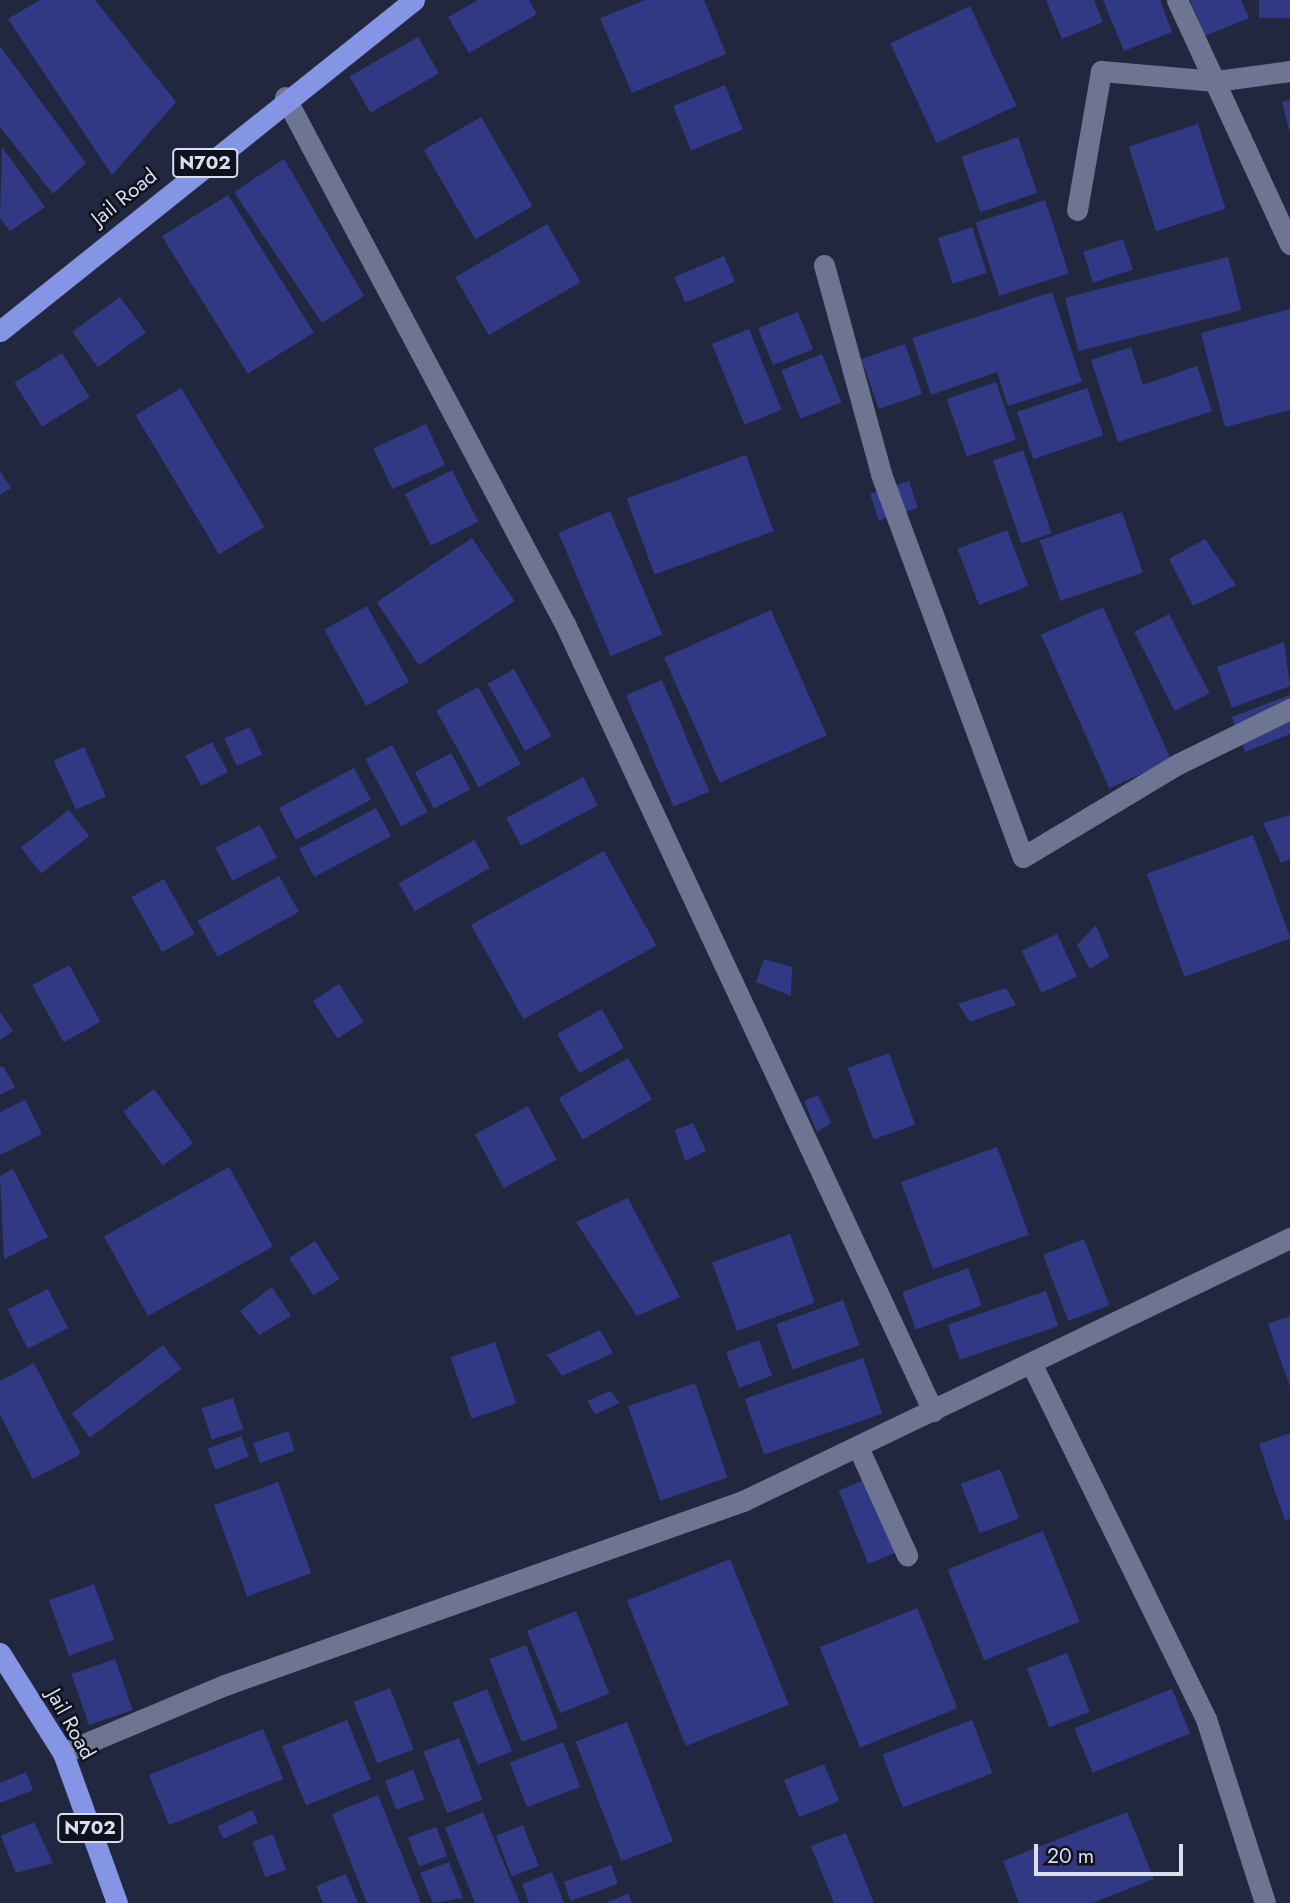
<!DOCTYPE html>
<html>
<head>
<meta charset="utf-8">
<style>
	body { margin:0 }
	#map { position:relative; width:1290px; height:1903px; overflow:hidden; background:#222740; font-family:Jost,sans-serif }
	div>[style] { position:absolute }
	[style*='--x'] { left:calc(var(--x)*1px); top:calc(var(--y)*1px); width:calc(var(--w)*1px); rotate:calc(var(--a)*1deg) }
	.building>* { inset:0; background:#313984; transform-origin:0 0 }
	.street>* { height:21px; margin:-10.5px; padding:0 10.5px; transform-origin:10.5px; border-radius:10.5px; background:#6e7592 }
	.highway>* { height:21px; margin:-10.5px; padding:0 10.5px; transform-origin:10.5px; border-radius:10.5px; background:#8595e5 }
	span { translate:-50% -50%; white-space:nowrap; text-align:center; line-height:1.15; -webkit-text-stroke:5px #0f111c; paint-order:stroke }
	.shield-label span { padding:2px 5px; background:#0f111c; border:2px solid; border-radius:5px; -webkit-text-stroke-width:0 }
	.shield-label { font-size:19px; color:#dadeee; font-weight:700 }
	.street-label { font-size:21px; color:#dadeee }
	.scale { position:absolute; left:1034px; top:1844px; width:149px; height:32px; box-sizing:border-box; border:4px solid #dadeee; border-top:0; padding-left:9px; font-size:21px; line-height:24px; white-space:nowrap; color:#dadeee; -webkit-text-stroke:5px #0f111c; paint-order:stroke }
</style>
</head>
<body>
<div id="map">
	<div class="building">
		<div style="clip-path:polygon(40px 0,95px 0,176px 102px,112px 175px,8px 19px)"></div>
		<div style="clip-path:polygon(478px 0,529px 0,537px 14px,469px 53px,448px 17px)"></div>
		<div style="clip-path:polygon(645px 0,704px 0,726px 54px,632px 93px,600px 18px)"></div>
		<div style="clip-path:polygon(1046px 0,1094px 0,1103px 22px,1062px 39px)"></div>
		<div style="clip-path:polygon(1103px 0,1160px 0,1172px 32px,1124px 51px)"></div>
		<div style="clip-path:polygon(1190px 0,1241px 0,1249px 18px,1205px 36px)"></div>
		<div style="left:1259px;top:0;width:31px;height:18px"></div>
		<div style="left:970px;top:6px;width:110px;height:88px;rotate:65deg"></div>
		<div style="left:418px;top:37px;width:42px;height:79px;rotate:60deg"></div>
		<div style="clip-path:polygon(0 46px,86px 163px,53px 194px,0 127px)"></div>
		<div style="left:725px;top:85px;width:48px;height:56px;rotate:68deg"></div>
		<div style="clip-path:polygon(1290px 100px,1290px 130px,1289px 130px,1282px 102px)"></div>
		<div style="left:481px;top:117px;width:103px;height:66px;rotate:60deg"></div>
		<div style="left:1198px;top:124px;width:89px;height:73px;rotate:72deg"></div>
		<div style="left:1018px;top:137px;width:59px;height:60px;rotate:71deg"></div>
		<div style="clip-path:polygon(2px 147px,45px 207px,10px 231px,0 218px)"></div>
		<div style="clip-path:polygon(284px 159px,364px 296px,322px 323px,234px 192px)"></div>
		<div style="left:228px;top:195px;width:162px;height:78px;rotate:58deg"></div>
		<div style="left:1045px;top:200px;width:77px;height:73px;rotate:72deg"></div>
		<div style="left:547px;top:224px;width:67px;height:106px;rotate:60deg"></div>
		<div style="left:972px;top:227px;width:48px;height:36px;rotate:72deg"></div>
		<div style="left:1123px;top:239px;width:32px;height:42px;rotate:72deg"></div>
		<div style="left:724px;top:256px;width:28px;height:54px;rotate:67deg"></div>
		<div style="left:1228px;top:257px;width:55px;height:168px;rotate:76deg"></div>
		<div style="clip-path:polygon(1052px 292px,1082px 382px,1008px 406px,997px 372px,931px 395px,912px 338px)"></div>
		<div style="left:120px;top:297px;width:44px;height:59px;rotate:54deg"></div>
		<div style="clip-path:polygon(1290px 309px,1290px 410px,1225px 427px,1201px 333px)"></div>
		<div style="left:798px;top:312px;width:40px;height:43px;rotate:68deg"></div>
		<div style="left:749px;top:329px;width:87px;height:40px;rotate:68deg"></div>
		<div style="left:905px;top:344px;width:53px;height:46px;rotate:71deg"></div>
		<div style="clip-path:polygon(1131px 347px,1143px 385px,1197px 366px,1212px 411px,1118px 442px,1091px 360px)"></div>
		<div style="left:62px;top:353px;width:52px;height:56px;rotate:58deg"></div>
		<div style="left:822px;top:354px;width:52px;height:44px;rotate:68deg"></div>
		<div style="left:996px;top:382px;width:61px;height:52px;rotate:71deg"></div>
		<div style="left:181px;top:388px;width:162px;height:53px;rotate:59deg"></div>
		<div style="left:1087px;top:388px;width:50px;height:74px;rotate:71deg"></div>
		<div style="left:426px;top:424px;width:45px;height:58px;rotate:65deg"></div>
		<div style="left:1023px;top:450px;width:88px;height:32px;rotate:71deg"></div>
		<div style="left:746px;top:455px;width:81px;height:127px;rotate:70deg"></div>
		<div style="left:452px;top:470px;width:58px;height:53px;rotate:63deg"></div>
		<div style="clip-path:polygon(0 471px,11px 488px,0 495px)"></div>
		<div style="left:909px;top:481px;width:28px;height:41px;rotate:72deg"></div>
		<div style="left:610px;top:511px;width:134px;height:56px;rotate:67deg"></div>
		<div style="left:1122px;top:512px;width:64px;height:87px;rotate:71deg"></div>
		<div style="left:1007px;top:530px;width:60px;height:53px;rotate:69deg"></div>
		<div style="left:472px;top:538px;width:76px;height:115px;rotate:56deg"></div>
		<div style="clip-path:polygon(1205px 539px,1236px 585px,1193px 606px,1169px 559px)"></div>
		<div style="left:367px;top:606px;width:87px;height:49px;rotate:61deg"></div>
		<div style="left:1103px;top:607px;width:168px;height:68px;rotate:66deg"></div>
		<div style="left:771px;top:610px;width:137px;height:117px;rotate:66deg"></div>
		<div style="left:1169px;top:614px;width:89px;height:39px;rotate:63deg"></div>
		<div style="clip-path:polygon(1284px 642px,1290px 686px,1232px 708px,1217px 667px)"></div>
		<div style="left:514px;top:669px;width:77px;height:30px;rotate:61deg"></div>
		<div style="left:662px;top:680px;width:121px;height:39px;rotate:67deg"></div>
		<div style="left:478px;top:687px;width:88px;height:48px;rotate:61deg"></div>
		<div style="clip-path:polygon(1290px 695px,1290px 734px,1245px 752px,1232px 717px)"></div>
		<div style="left:250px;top:727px;width:30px;height:28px;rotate:66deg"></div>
		<div style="left:212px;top:742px;width:34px;height:30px;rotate:62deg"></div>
		<div style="left:392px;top:745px;width:76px;height:30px;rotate:62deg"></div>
		<div style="left:84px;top:747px;width:54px;height:33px;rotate:66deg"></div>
		<div style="left:451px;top:753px;width:41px;height:41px;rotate:62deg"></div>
		<div style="left:354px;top:768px;width:36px;height:85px;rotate:62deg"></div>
		<div style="left:583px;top:777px;width:32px;height:87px;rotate:62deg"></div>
		<div style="left:376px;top:808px;width:32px;height:87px;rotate:62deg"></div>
		<div style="left:69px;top:810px;width:33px;height:61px;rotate:52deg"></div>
		<div style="clip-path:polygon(1290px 815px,1290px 859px,1281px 863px,1263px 823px)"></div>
		<div style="left:260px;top:825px;width:37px;height:50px;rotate:63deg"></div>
		<div style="left:1253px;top:835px;width:110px;height:113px;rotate:70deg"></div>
		<div style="left:474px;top:840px;width:32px;height:87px;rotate:60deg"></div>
		<div style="left:604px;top:851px;width:108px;height:152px;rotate:61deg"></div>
		<div style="left:279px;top:876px;width:41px;height:93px;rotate:61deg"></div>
		<div style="left:164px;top:879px;width:63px;height:37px;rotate:61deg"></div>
		<div style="clip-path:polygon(1096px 925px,1109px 957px,1090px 969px,1077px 945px)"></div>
		<div style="left:1057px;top:934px;width:47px;height:39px;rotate:65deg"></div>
		<div style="clip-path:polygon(764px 959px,792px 967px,791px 996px,756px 982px)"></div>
		<div style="left:69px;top:965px;width:65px;height:42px;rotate:61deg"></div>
		<div style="left:339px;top:984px;width:45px;height:31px;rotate:57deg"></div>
		<div style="clip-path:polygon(1006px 988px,1016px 1005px,970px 1022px,958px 1004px)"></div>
		<div style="left:602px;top:1009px;width:45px;height:51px;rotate:61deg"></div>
		<div style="clip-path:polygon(0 1012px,13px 1031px,0 1040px)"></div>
		<div style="left:889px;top:1053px;width:76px;height:44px;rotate:70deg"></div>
		<div style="left:628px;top:1058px;width:48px;height:80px;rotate:60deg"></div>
		<div style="clip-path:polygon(3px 1066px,15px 1087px,0 1095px,0 1067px)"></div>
		<div style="left:154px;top:1089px;width:67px;height:38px;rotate:54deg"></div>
		<div style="clip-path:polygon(818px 1095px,831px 1123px,817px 1132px,804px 1101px)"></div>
		<div style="clip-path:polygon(25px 1100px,42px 1134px,0 1155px,0 1112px)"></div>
		<div style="left:528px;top:1106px;width:61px;height:60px;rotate:62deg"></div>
		<div style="clip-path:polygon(693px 1123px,706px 1151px,685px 1161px,675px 1130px)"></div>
		<div style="left:997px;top:1147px;width:93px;height:102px;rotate:70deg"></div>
		<div style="left:229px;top:1167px;width:91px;height:143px;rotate:61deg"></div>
		<div style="clip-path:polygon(13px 1169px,48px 1237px,4px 1259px,0 1176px)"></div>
		<div style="clip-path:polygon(628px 1198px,680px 1297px,637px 1316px,576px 1222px)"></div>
		<div style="left:790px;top:1234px;width:73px;height:83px;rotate:70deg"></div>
		<div style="left:1084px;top:1239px;width:71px;height:44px;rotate:69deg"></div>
		<div style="left:315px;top:1241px;width:45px;height:31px;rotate:57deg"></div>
		<div style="left:968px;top:1268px;width:40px;height:70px;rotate:70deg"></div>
		<div style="clip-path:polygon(272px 1287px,291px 1316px,259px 1335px,240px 1311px)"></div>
		<div style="left:48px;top:1289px;width:44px;height:45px;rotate:63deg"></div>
		<div style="left:1046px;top:1291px;width:37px;height:104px;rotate:71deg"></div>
		<div style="left:843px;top:1300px;width:48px;height:71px;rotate:70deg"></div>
		<div style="clip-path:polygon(1290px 1316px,1290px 1387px,1268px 1324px)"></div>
		<div style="clip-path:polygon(600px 1330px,613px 1353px,562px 1376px,547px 1355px)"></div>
		<div style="left:759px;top:1340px;width:38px;height:35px;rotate:70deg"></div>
		<div style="left:495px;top:1342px;width:65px;height:47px;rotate:71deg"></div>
		<div style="left:163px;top:1345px;width:30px;height:114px;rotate:53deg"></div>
		<div style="left:863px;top:1358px;width:59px;height:125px;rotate:71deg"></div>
		<div style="clip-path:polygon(34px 1363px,81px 1454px,33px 1479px,0 1414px,0 1381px)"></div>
		<div style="left:695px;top:1383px;width:100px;height:71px;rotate:71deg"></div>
		<div style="clip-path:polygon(610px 1391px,620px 1403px,595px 1414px,587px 1401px)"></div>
		<div style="left:233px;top:1398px;width:33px;height:33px;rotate:72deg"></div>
		<div style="left:288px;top:1431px;width:21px;height:37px;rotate:71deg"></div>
		<div style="clip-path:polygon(1290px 1433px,1290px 1519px,1285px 1521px,1259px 1444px)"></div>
		<div style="left:241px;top:1436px;width:22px;height:36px;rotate:69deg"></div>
		<div style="left:1000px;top:1469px;width:53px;height:42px;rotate:69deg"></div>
		<div style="left:872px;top:1477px;width:79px;height:36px;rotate:68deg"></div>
		<div style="left:278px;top:1482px;width:97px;height:68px;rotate:70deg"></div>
		<div style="left:1043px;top:1531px;width:98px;height:103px;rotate:68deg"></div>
		<div style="left:730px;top:1559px;width:157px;height:111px;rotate:68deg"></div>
		<div style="left:94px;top:1584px;width:59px;height:48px;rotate:70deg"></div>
		<div style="left:917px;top:1608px;width:108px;height:105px;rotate:68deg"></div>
		<div style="left:576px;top:1611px;width:89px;height:53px;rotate:68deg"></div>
		<div style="left:526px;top:1645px;width:89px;height:39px;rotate:69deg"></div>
		<div style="left:1067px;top:1653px;width:63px;height:43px;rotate:69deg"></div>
		<div style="left:115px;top:1659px;width:54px;height:46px;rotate:71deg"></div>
		<div style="left:390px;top:1688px;width:66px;height:39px;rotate:69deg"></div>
		<div style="left:487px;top:1689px;width:67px;height:37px;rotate:68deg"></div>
		<div style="left:1172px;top:1689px;width:48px;height:105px;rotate:68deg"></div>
		<div style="left:347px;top:1720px;width:64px;height:70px;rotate:68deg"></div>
		<div style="left:972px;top:1720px;width:57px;height:96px;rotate:69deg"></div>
		<div style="left:627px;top:1722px;width:128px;height:55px;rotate:69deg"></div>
		<div style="left:263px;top:1729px;width:54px;height:123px;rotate:68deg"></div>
		<div style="left:459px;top:1738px;width:66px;height:38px;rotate:69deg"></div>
		<div style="left:563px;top:1742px;width:48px;height:57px;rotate:69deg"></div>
		<div style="left:824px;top:1764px;width:40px;height:43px;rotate:68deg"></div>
		<div style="left:413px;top:1770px;width:31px;height:30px;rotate:69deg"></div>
		<div style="clip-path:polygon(26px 1772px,33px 1790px,0 1803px,0 1783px)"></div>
		<div style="clip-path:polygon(378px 1795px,421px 1903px,367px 1903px,332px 1814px)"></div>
		<div style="left:252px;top:1810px;width:14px;height:38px;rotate:65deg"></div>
		<div style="clip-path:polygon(483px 1812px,520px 1903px,475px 1903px,445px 1828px)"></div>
		<div style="clip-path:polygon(1127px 1812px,1154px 1879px,1092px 1903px,1019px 1903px,1003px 1861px)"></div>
		<div style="clip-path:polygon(34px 1822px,53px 1863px,16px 1873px,1px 1836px)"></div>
		<div style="left:523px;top:1825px;width:44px;height:29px;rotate:69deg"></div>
		<div style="left:436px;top:1827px;width:31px;height:30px;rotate:69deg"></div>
		<div style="clip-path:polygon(846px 1833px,874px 1903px,834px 1903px,811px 1846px)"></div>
		<div style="left:273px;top:1834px;width:38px;height:22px;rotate:70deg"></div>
		<div style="clip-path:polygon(449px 1862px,463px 1898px,433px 1903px,420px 1873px)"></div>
		<div style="left:611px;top:1865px;width:20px;height:50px;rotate:70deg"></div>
		<div style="clip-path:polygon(552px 1872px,564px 1903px,529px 1903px,522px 1884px)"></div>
		<div style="clip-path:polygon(346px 1874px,358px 1903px,323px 1903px,316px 1886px)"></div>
		<div style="clip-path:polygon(628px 1894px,632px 1903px,605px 1903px)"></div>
	</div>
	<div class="street">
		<div style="--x:1177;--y:0;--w:269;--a:65.2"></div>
		<div style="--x:285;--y:97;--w:597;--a:62.02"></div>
		<div style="--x:565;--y:624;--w:869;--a:64.94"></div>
		<div style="--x:1077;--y:210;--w:141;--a:-80.2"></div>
		<div style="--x:1101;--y:71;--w:115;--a:5"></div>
		<div style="--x:1216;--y:81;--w:75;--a:-7.7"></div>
		<div style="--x:824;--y:265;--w:217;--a:74.7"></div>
		<div style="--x:881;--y:474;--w:408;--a:69.7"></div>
		<div style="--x:1023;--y:857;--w:181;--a:-31"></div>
		<div style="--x:1178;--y:764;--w:125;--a:-26.2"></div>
		<div style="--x:1032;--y:1365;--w:394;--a:63.8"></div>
		<div style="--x:1206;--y:1719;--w:193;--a:72.2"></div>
		<div style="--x:858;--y:1447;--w:119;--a:65.6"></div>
		<div style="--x:63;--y:1753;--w:176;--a:-22.8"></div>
		<div style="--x:225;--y:1685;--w:550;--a:-19.56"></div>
		<div style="--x:743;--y:1501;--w:607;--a:-25.68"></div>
	</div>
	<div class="highway">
		<div style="--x:0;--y:331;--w:530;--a:-38.64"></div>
		<div style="--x:0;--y:1653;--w:118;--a:57.8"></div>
		<div style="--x:63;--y:1753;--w:159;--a:70.2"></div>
	</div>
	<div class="shield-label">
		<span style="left:205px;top:163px">N702</span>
		<span style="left:90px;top:1828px">N702</span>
	</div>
	<div class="street-label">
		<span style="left:124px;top:197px;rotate:-39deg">Jail Road</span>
		<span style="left:71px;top:1724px;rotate:61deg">Jail Road</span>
	</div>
	<div class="scale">20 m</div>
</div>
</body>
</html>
